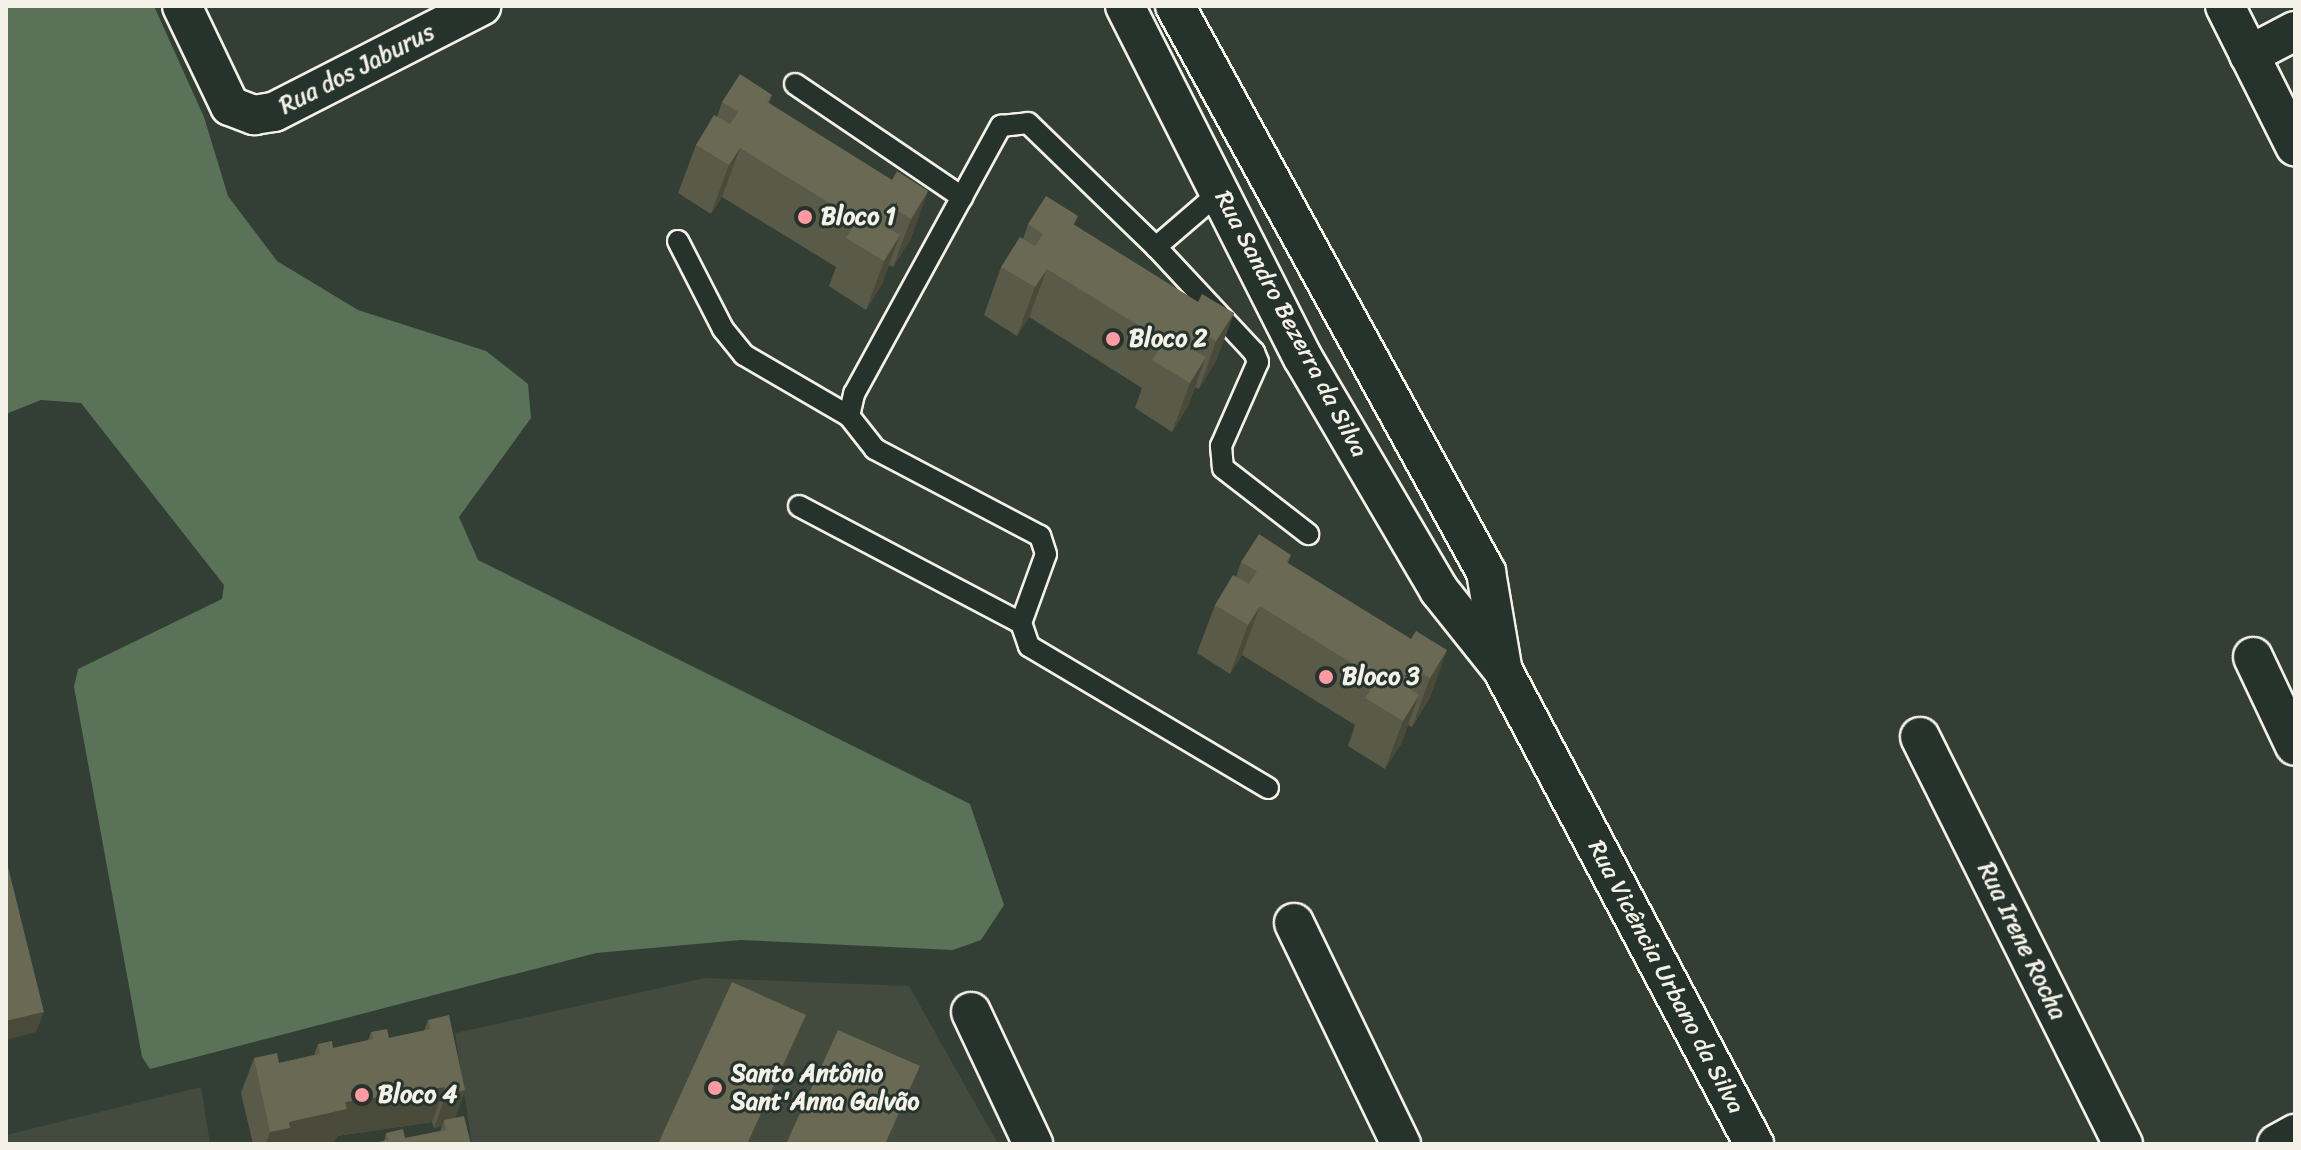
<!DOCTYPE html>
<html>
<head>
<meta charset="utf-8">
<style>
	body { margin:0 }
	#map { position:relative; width:2301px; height:1150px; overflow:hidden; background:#333e35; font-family:Sriracha,sans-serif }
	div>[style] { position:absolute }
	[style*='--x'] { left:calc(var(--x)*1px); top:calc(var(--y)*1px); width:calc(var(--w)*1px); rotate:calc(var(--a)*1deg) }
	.built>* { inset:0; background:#434b3e }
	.green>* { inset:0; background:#5a7257 }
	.roads { filter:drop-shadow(2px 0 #f4f1e8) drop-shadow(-2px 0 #f4f1e8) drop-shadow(0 2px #f4f1e8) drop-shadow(0 -2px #f4f1e8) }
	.lane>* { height:20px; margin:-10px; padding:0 10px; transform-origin:10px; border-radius:10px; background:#26332d }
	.street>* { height:38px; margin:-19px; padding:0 19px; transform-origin:19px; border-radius:19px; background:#26332d }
	.wall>* { inset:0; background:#5a5a48 }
	.shaded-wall>* { inset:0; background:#4a4a3b }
	.building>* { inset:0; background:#696954 }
	.dots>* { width:22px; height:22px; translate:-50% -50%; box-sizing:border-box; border:4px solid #26332d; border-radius:50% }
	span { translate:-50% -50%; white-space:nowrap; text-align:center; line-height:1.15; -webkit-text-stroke:6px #26332d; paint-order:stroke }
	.street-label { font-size:24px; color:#f4f1e8 }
	.poi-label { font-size:24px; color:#f4f1e8; font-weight:700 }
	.left { translate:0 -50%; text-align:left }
	.frame { position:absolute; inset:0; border:8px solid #f4f1e8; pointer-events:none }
</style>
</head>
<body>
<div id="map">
	<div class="built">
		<div style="clip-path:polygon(705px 978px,909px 986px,998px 1144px,472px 1144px,455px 1033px)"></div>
		<div style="clip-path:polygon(201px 1087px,210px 1144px,6px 1144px,6px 1135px)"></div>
	</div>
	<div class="green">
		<div style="clip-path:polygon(6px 6px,154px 6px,204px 117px,228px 196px,277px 261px,358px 310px,486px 351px,528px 384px,531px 418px,459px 517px,478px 560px,970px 804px,1004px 905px,981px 940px,953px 950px,741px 940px,596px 953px,150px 1069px,142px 1057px,74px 687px,78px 669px,222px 599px,224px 585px,81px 403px,41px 400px,6px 414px)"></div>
	</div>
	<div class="roads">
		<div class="lane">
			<div style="--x:795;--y:84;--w:202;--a:34.1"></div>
			<div style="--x:678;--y:241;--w:99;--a:62.9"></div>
			<div style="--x:723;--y:329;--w:33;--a:51"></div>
			<div style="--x:744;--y:355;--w:121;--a:30.2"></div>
			<div style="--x:1156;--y:247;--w:84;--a:-40.7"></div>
			<div style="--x:799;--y:506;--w:251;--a:27.8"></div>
			<div style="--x:1268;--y:788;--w:278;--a:-149.3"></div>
			<div style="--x:1029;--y:646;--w:24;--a:-109"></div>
			<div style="--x:1021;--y:623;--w:73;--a:-70.1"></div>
			<div style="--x:1046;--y:554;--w:19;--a:-108"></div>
			<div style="--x:1040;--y:536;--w:187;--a:-152.2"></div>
			<div style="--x:875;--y:449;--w:42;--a:-128.2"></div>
			<div style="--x:849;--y:416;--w:23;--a:-77"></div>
			<div style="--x:854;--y:394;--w:306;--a:-61.3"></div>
			<div style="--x:1001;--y:126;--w:27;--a:-6"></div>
			<div style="--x:1028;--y:123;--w:178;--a:44.1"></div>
			<div style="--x:1156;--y:247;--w:144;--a:47"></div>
			<div style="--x:1254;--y:352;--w:11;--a:68"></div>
			<div style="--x:1258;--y:362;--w:92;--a:113.8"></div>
			<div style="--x:1221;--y:446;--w:22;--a:85"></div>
			<div style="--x:1223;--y:468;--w:108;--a:37.8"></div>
		</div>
		<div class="street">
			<div style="--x:182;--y:6;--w:111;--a:64.4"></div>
			<div style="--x:230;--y:106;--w:26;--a:21"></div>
			<div style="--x:254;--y:115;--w:20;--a:-9"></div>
			<div style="--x:274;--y:112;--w:233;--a:-27.1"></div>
			<div style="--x:1125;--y:6;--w:394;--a:63.2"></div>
			<div style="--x:1303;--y:358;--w:269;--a:59.6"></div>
			<div style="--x:1439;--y:590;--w:101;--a:51.4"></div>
			<div style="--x:1502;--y:669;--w:538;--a:62.05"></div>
			<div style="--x:1175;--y:6;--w:646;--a:61.21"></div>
			<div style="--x:1486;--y:572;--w:96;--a:80.4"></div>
			<div style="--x:2225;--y:6;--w:157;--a:63.4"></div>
			<div style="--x:2249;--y:55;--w:52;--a:-27.6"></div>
			<div style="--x:2253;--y:657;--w:98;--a:64.7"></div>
			<div style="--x:1920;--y:737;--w:455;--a:63.5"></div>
			<div style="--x:1294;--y:923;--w:246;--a:64.2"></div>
			<div style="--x:971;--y:1012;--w:146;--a:64.8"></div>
			<div style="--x:2277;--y:1144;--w:21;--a:-29"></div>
		</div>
	</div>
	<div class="wall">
		<div style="clip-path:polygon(772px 95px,769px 103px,892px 180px,928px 191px,910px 240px,893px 267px,889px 265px,882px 284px,866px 310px,829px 286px,836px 267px,722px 197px,711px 214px,678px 193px,696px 145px,717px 117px,722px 102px)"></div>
		<div style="clip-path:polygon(1078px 216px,1074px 225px,1198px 302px,1234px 313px,1216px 361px,1199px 389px,1195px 387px,1188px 406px,1172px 432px,1135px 408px,1142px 388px,1029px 317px,1017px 336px,984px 315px,1001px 267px,1023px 239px,1028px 224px)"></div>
		<div style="clip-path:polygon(1291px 555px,1288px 563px,1411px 639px,1447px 650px,1429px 699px,1412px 727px,1408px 725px,1401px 744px,1385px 769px,1348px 746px,1355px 725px,1242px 655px,1230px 674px,1197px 653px,1215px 605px,1236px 577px,1241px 562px)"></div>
		<div style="clip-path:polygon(428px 1020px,465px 1090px,455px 1118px,471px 1144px,384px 1141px,386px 1133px,405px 1138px,440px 1131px,442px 1126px,434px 1128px,432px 1122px,337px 1136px,334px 1143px,331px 1144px,253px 1144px,241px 1093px,254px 1058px,279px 1063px,314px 1055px,318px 1044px,333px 1048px,368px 1040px,371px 1032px,389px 1038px,424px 1031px)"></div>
	</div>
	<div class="shaded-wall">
		<div style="clip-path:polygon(740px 148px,722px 197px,711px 214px,729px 165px)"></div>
		<div style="clip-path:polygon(928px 191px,910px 240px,893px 267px,911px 219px)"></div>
		<div style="clip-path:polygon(895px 209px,877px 257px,884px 226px)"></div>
		<div style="clip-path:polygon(900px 235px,882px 284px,866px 310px,884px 261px)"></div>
		<div style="clip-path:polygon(1047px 269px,1029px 317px,1017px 336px,1035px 287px)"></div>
		<div style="clip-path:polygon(1234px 313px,1216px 361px,1199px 389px,1216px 341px)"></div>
		<div style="clip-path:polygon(1200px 331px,1183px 379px,1190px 348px)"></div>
		<div style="clip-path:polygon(1206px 357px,1188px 406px,1172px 432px,1190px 383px)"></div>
		<div style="clip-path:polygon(1260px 606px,1242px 655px,1230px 674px,1248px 625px)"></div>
		<div style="clip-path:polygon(1447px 650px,1429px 699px,1412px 727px,1430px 678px)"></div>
		<div style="clip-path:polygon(1414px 669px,1396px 717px,1403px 685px)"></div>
		<div style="clip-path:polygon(1419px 695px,1401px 744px,1385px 769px,1403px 721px)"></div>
		<div style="clip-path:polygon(44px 1012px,36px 1032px,6px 1040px,6px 1021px)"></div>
		<div style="clip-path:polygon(806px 1015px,797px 1041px,750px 1144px,747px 1144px)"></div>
		<div style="clip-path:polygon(920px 1066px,911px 1092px,887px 1144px,885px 1144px)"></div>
		<div style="clip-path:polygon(445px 1087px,432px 1122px,337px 1136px,334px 1143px,331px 1144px,266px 1144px,270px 1132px,289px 1122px,345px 1102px)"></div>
		<div style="clip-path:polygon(465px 1090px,453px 1124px,444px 1120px,442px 1126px,434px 1128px,446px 1094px)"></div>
	</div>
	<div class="building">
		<div style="clip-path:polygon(740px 74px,772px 95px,767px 102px,892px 180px,897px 171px,928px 191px,911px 219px,895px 209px,884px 226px,900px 235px,884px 261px,846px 238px,857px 220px,740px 148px,729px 165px,696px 145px,714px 115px,730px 124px,738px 112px,722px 102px)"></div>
		<div style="clip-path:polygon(1046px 196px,1078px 216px,1073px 224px,1198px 302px,1202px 294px,1234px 313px,1216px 341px,1200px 331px,1190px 348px,1206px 357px,1190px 383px,1152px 360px,1164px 341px,1047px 269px,1035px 287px,1001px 267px,1020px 237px,1035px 246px,1043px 234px,1028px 224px)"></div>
		<div style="clip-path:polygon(1259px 534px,1291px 555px,1286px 562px,1411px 639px,1416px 631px,1447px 650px,1430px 678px,1414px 669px,1403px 685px,1419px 695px,1403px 721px,1365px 698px,1377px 679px,1260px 606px,1248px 625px,1215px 605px,1233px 575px,1249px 584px,1257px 571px,1241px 562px)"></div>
		<div style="clip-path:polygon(6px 859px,44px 1012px,6px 1021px)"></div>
		<div style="clip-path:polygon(732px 982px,806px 1015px,747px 1144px,658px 1144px)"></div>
		<div style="clip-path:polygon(449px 1015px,465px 1090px,446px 1094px,445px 1087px,345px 1102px,347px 1109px,289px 1122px,290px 1128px,270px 1132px,254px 1058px,277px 1053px,279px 1063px,320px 1054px,318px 1044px,332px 1041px,333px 1048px,373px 1039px,371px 1032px,387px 1029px,389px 1038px,430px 1029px,428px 1020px)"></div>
		<div style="clip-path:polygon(838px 1030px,920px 1066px,885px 1144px,786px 1144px)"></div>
		<div style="clip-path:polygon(464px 1116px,471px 1144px,368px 1144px,388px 1140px,386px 1133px,403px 1129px,405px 1138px,446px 1130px,444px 1120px)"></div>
	</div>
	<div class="dots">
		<div style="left:805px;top:217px;background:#ff9aa2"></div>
		<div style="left:1113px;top:339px;background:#ff9aa2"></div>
		<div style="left:1326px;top:677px;background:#ff9aa2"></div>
		<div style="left:715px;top:1088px;background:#ff9aa2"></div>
		<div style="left:362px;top:1095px;background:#ff9aa2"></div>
	</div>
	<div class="street-label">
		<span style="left:357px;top:69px;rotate:-27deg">Rua dos Jaburus</span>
		<span style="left:1291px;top:324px;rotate:62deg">Rua Sandro Bezerra da Silva</span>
		<span style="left:2022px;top:941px;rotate:64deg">Rua Irene Rocha</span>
		<span style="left:1666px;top:977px;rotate:62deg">Rua Vicência Urbano da Silva</span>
	</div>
	<div class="poi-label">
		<span class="left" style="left:821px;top:217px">Bloco 1</span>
		<span class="left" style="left:1129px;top:339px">Bloco 2</span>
		<span class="left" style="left:1342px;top:677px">Bloco 3</span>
		<span class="left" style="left:731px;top:1088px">Santo Antônio<br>Sant'Anna Galvão</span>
		<span class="left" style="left:378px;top:1095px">Bloco 4</span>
	</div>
	<div class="frame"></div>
</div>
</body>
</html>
